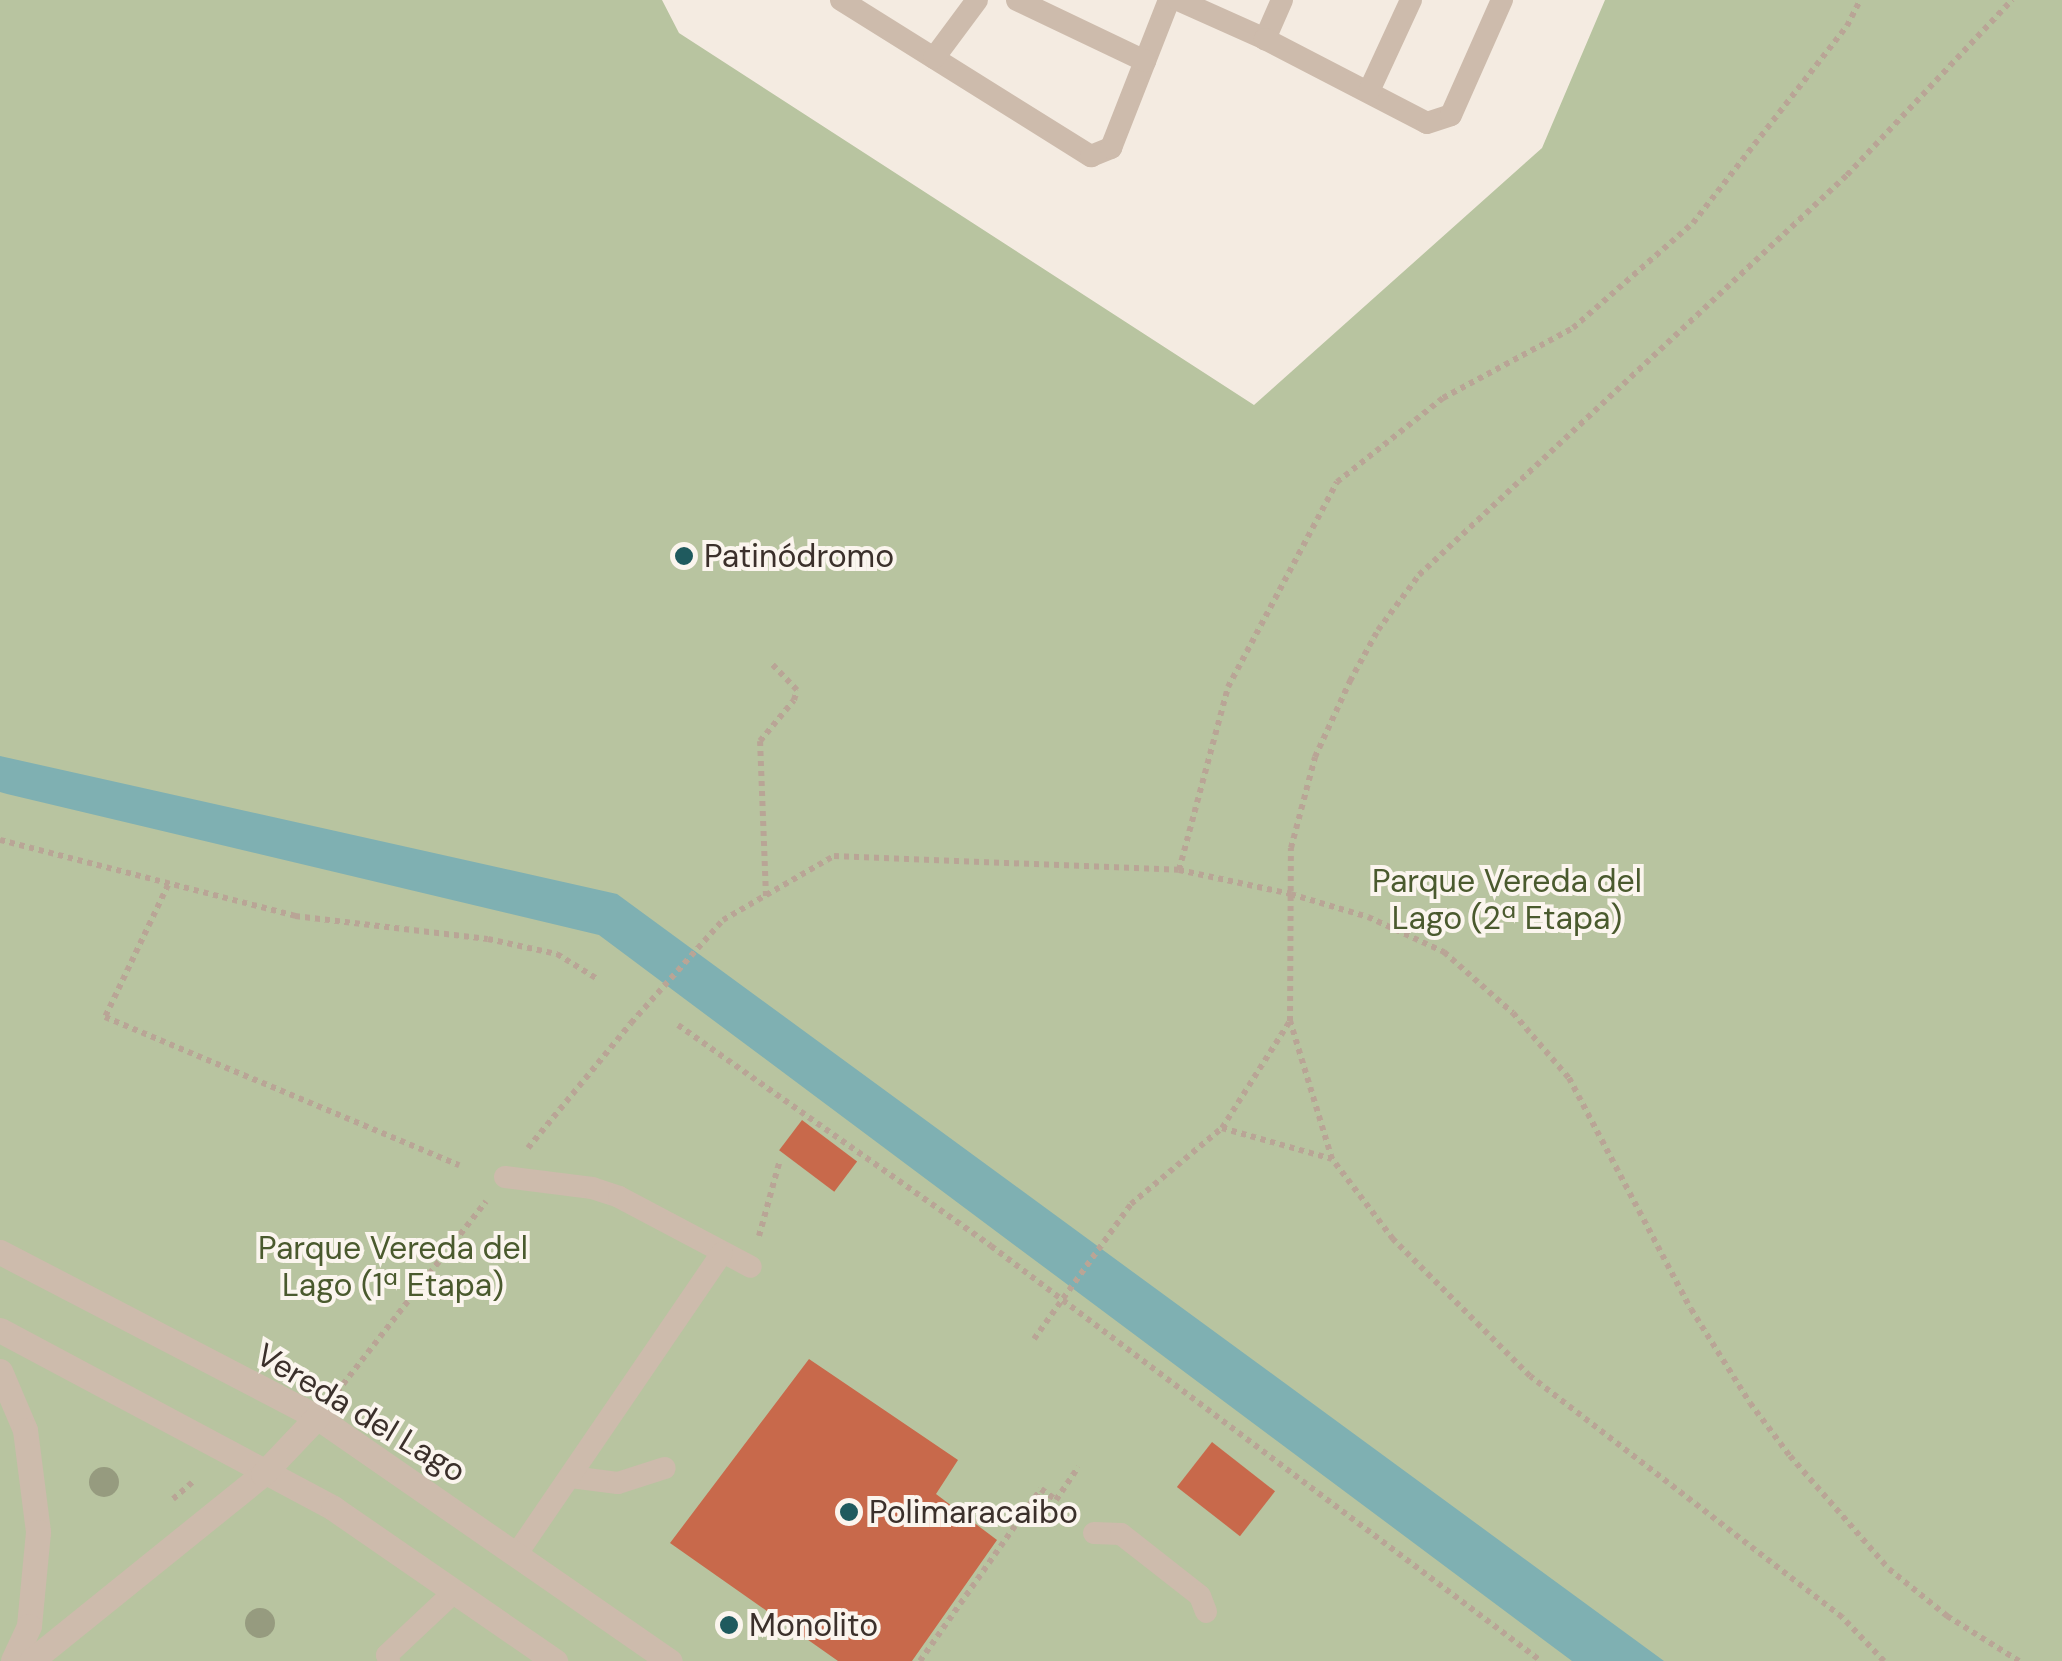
<!DOCTYPE html>
<html>
<head>
<meta charset="utf-8">
<style>
	body { margin:0 }
	#map { position:relative; width:2062px; height:1661px; overflow:hidden; background:#f4ebe1; font-family:"DM Sans",sans-serif }
	div>[style] { position:absolute }
	[style*='--x'] { left:calc(var(--x)*1px); top:calc(var(--y)*1px); width:calc(var(--w)*1px); rotate:calc(var(--a)*1deg) }
	.green>* { inset:0; background:#b8c4a0 }
	.water>* { inset:0; background:#7fb0b2 }
	.building>* { inset:0; background:#c8694b; transform-origin:0 0 }
	.path>* { height:6px; margin-top:-3px; transform-origin:0; background:repeating-linear-gradient(90deg,#b9a596 0 5px,transparent 0 10px) }
	.lane>* { height:22px; margin:-11px; padding:0 11px; transform-origin:11px; border-radius:11px; background:#cdbbac }
	.street>* { height:25px; margin:-12.5px; padding:0 12.5px; transform-origin:12.5px; border-radius:12.5px; background:#cdbbac }
	.trees>* { width:30px; height:30px; margin:-15px; border-radius:50%; background:#969b7f }
	.dots>* { width:28px; height:28px; translate:-50% -50%; box-sizing:border-box; border:5px solid #fbf5ee; border-radius:50% }
	span { translate:-50% -50%; white-space:nowrap; text-align:center; line-height:1.15; -webkit-text-stroke:8px #fbf5ee; paint-order:stroke }
	.poi-label { font-size:32px; color:#3b302b }
	.left { translate:0 -50%; text-align:left }
	.park-label { font-size:32px; color:#4a5a2e }
	.street-label { font-size:32px; color:#3b302b }
</style>
</head>
<body>
<div id="map">
	<div class="green">
		<div style="clip-path:polygon(0 0,662px 0,679px 33px,1254px 405px,1542px 148px,1605px 0,2062px 0,2062px 1661px,0 1661px)"></div>
	</div>
	<div class="water">
		<div style="clip-path:polygon(0 756px,617px 894px,1664px 1661px,1572px 1661px,599px 935px,7px 794px,0 792px)"></div>
	</div>
	<div class="building">
		<div style="left:802px;top:1120px;width:69px;height:38px;rotate:37deg"></div>
		<div style="clip-path:polygon(809px 1359px,958px 1460px,936px 1494px,997px 1540px,912px 1661px,838px 1661px,670px 1543px)"></div>
		<div style="left:1212px;top:1442px;width:80px;height:57px;rotate:38deg"></div>
	</div>
	<div class="path">
		<div style="--x:0;--y:840;--w:305;--a:14.4"></div>
		<div style="--x:295;--y:916;--w:194;--a:6.8"></div>
		<div style="--x:488;--y:939;--w:71;--a:12.3"></div>
		<div style="--x:557;--y:954;--w:49;--a:31.8"></div>
		<div style="--x:1179;--y:870;--w:189;--a:-75"></div>
		<div style="--x:1228;--y:687;--w:232;--a:-62"></div>
		<div style="--x:1337;--y:482;--w:135;--a:-38.4"></div>
		<div style="--x:1443;--y:398;--w:148;--a:-28.3"></div>
		<div style="--x:1573;--y:328;--w:159;--a:-41.2"></div>
		<div style="--x:1693;--y:223;--w:250;--a:-52"></div>
		<div style="--x:1847;--y:26;--w:29;--a:-63"></div>
		<div style="--x:168;--y:885;--w:146;--a:115.5"></div>
		<div style="--x:105;--y:1017;--w:384;--a:22.7"></div>
		<div style="--x:766;--y:896;--w:155;--a:-92.2"></div>
		<div style="--x:760;--y:741;--w:53;--a:-50.3"></div>
		<div style="--x:794;--y:700;--w:10;--a:-73"></div>
		<div style="--x:797;--y:690;--w:39;--a:-134"></div>
		<div style="--x:678;--y:1025;--w:383;--a:35.2"></div>
		<div style="--x:991;--y:1246;--w:689;--a:37.04"></div>
		<div style="--x:1222;--y:1128;--w:114;--a:15.7"></div>
		<div style="--x:528;--y:1148;--w:162;--a:-50.5"></div>
		<div style="--x:631;--y:1023;--w:138;--a:-48.2"></div>
		<div style="--x:723;--y:920;--w:128;--a:-30"></div>
		<div style="--x:834;--y:856;--w:345;--a:2.3"></div>
		<div style="--x:1179;--y:870;--w:115;--a:12.1"></div>
		<div style="--x:1291;--y:894;--w:80;--a:16.6"></div>
		<div style="--x:1368;--y:917;--w:84;--a:24.7"></div>
		<div style="--x:1444;--y:952;--w:92;--a:41.5"></div>
		<div style="--x:1513;--y:1013;--w:86;--a:49.3"></div>
		<div style="--x:1569;--y:1078;--w:261;--a:62.2"></div>
		<div style="--x:1691;--y:1309;--w:111;--a:57.9"></div>
		<div style="--x:1750;--y:1403;--w:66;--a:53"></div>
		<div style="--x:1790;--y:1456;--w:150;--a:48.8"></div>
		<div style="--x:1889;--y:1569;--w:75;--a:39"></div>
		<div style="--x:1947;--y:1616;--w:85;--a:32"></div>
		<div style="--x:759;--y:1236;--w:79;--a:-74.6"></div>
		<div style="--x:1034;--y:1339;--w:166;--a:-54.3"></div>
		<div style="--x:1131;--y:1204;--w:119;--a:-39.9"></div>
		<div style="--x:1222;--y:1128;--w:127;--a:-57.6"></div>
		<div style="--x:337;--y:1392;--w:242;--a:-52"></div>
		<div style="--x:173;--y:1499;--w:29;--a:-41"></div>
		<div style="--x:920;--y:1661;--w:210;--a:-54.9"></div>
		<div style="--x:1041;--y:1489;--w:19;--a:36"></div>
		<div style="--x:1056;--y:1500;--w:40;--a:-56"></div>
		<div style="--x:1884;--y:1661;--w:61;--a:-133.7"></div>
		<div style="--x:1842;--y:1617;--w:394;--a:-142.3"></div>
		<div style="--x:1530;--y:1376;--w:194;--a:-135"></div>
		<div style="--x:1393;--y:1239;--w:101;--a:-127.3"></div>
		<div style="--x:1332;--y:1159;--w:144;--a:-106.9"></div>
		<div style="--x:1290;--y:1021;--w:173;--a:-89.7"></div>
		<div style="--x:1291;--y:848;--w:94;--a:-75.2"></div>
		<div style="--x:1315;--y:757;--w:84;--a:-65.3"></div>
		<div style="--x:1350;--y:681;--w:58;--a:-61.2"></div>
		<div style="--x:1378;--y:630;--w:69;--a:-53.3"></div>
		<div style="--x:1419;--y:575;--w:586;--a:-43.06"></div>
		<div style="--x:1847;--y:175;--w:241;--a:-46.7"></div>
	</div>
	<div class="lane">
		<div style="--x:841;--y:0;--w:295;--a:32"></div>
		<div style="--x:1091;--y:156;--w:22;--a:-22"></div>
		<div style="--x:1111;--y:148;--w:159;--a:-68.6"></div>
		<div style="--x:1017;--y:0;--w:142;--a:25.5"></div>
		<div style="--x:1178;--y:0;--w:95;--a:24.1"></div>
		<div style="--x:1282;--y:0;--w:43;--a:113.6"></div>
		<div style="--x:1265;--y:39;--w:182;--a:27.4"></div>
		<div style="--x:1427;--y:123;--w:25;--a:-18"></div>
		<div style="--x:1451;--y:115;--w:126;--a:-66.1"></div>
		<div style="--x:934;--y:58;--w:72;--a:-53.4"></div>
		<div style="--x:1369;--y:91;--w:100;--a:-65.2"></div>
		<div style="--x:505;--y:1177;--w:88;--a:7.2"></div>
		<div style="--x:592;--y:1188;--w:28;--a:18"></div>
		<div style="--x:619;--y:1197;--w:149;--a:27.9"></div>
		<div style="--x:571;--y:1477;--w:47;--a:7.3"></div>
		<div style="--x:618;--y:1483;--w:49;--a:-17.7"></div>
		<div style="--x:1094;--y:1533;--w:27;--a:2"></div>
		<div style="--x:1121;--y:1534;--w:100;--a:38.1"></div>
		<div style="--x:1200;--y:1596;--w:17;--a:69"></div>
		<div style="--x:518;--y:1552;--w:362;--a:-55.7"></div>
		<div style="--x:389;--y:1661;--w:6;--a:-108"></div>
		<div style="--x:387;--y:1655;--w:92;--a:-43.2"></div>
	</div>
	<div class="street">
		<div style="--x:0;--y:1252;--w:357;--a:27.5"></div>
		<div style="--x:317;--y:1417;--w:429;--a:34.7"></div>
		<div style="--x:0;--y:1330;--w:378;--a:28.1"></div>
		<div style="--x:333;--y:1508;--w:270;--a:34.6"></div>
		<div style="--x:0;--y:1371;--w:64;--a:67"></div>
		<div style="--x:25;--y:1430;--w:103;--a:82.7"></div>
		<div style="--x:38;--y:1532;--w:94;--a:95.5"></div>
		<div style="--x:29;--y:1626;--w:38;--a:115"></div>
		<div style="--x:31;--y:1661;--w:298;--a:-38.9"></div>
		<div style="--x:263;--y:1474;--w:79;--a:-46.5"></div>
	</div>
	<div class="trees">
		<div style="left:104px;top:1482px"></div>
		<div style="left:260px;top:1623px"></div>
	</div>
	<div class="dots">
		<div style="left:684px;top:556px;background:#1f5a5e"></div>
		<div style="left:849px;top:1512px;background:#1f5a5e"></div>
		<div style="left:729px;top:1625px;background:#1f5a5e"></div>
	</div>
	<div class="poi-label">
		<span class="left" style="left:704px;top:556px">Patinódromo</span>
		<span class="left" style="left:869px;top:1512px">Polimaracaibo</span>
		<span class="left" style="left:749px;top:1625px">Monolito</span>
	</div>
	<div class="park-label">
		<span style="left:1507px;top:900px">Parque Vereda del<br>Lago (2ª Etapa)</span>
		<span style="left:393px;top:1267px">Parque Vereda del<br>Lago (1ª Etapa)</span>
	</div>
	<div class="street-label">
		<span style="left:361px;top:1413px;rotate:31deg">Vereda del Lago</span>
	</div>
</div>
</body>
</html>
